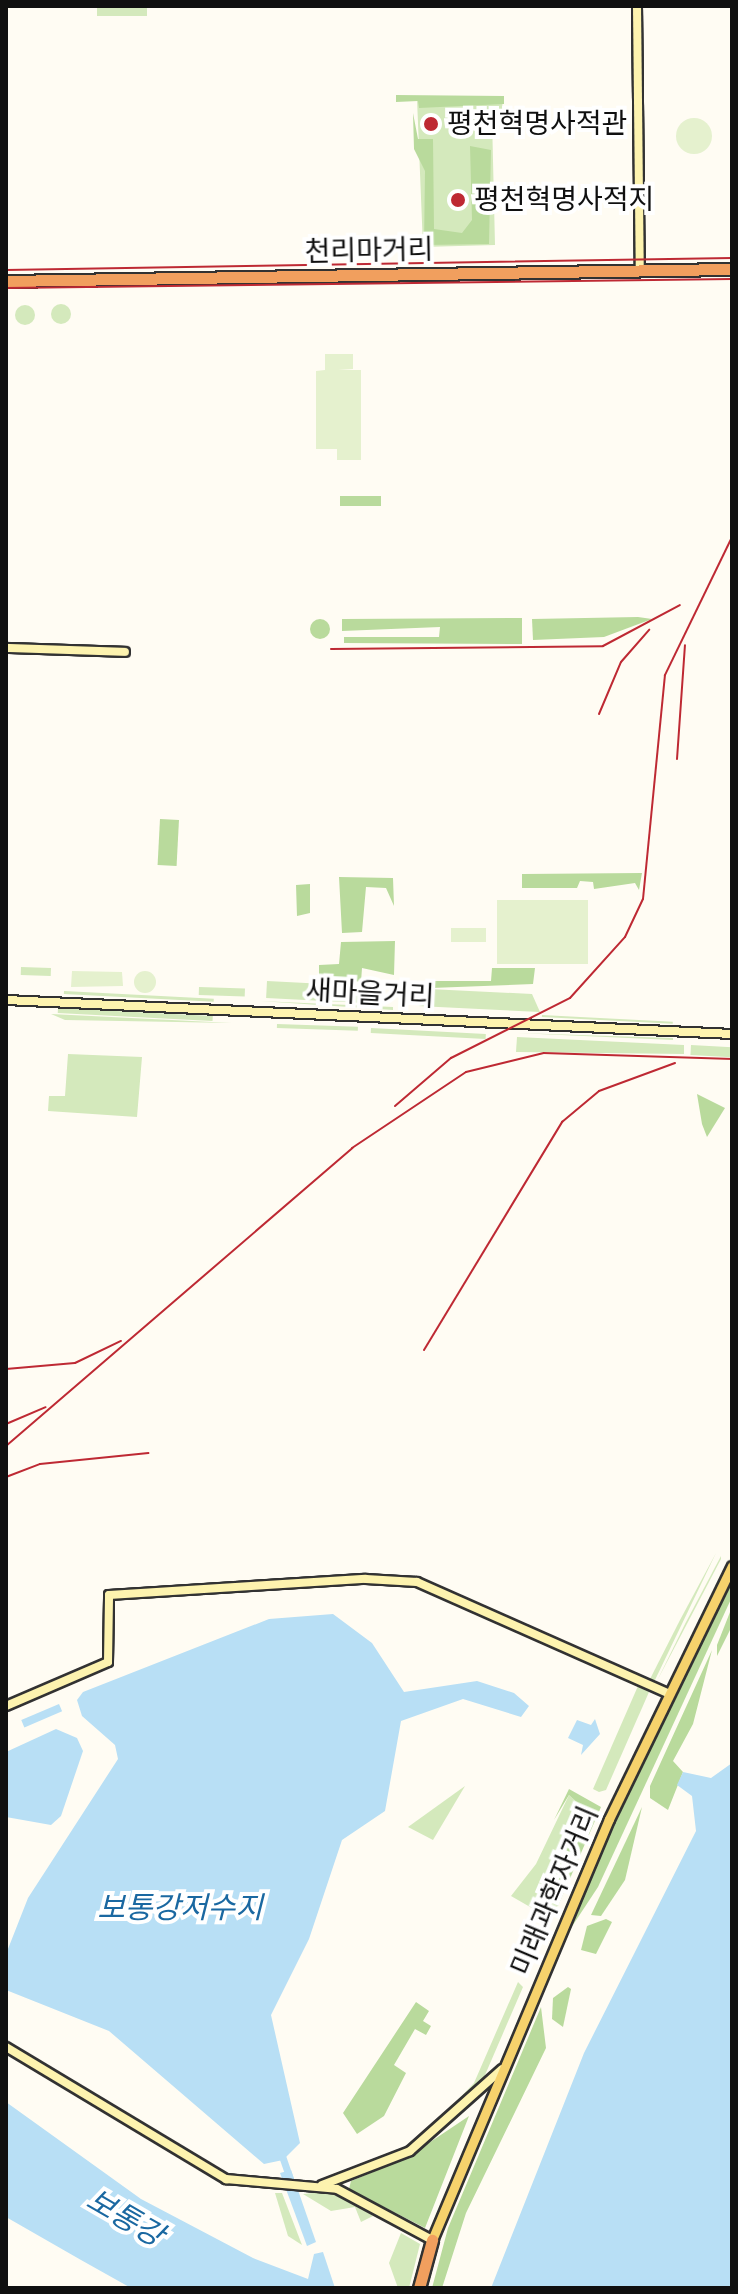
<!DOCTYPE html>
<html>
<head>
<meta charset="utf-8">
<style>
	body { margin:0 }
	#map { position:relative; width:738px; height:2294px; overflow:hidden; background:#fffcf3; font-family:"Zilla Slab","Noto Sans KR",serif }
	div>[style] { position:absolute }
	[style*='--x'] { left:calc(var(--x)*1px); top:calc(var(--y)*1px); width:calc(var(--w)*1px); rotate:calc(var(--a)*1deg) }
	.green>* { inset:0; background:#d4e9bc; transform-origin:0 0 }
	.round { border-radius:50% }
	.forest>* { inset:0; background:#b9da9c; transform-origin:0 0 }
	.pitch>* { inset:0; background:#e5f1ce; transform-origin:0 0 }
	.water>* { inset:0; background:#b8dff5; transform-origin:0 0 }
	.canal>* { height:7px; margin:-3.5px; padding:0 3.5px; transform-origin:3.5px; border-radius:3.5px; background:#b8dff5 }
	.roads { filter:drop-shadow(2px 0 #323232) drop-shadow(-2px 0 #323232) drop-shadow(0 2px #323232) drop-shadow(0 -2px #323232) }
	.secondary>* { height:8px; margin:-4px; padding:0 4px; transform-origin:4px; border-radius:4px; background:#fdf3af }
	.primary>* { height:9px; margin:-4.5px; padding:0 4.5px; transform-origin:4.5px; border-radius:4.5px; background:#f6d26c }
	.highway>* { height:11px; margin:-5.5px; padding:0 5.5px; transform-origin:5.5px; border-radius:5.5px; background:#f19f5e }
	.tram>* { height:2px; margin:-1px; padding:0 1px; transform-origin:1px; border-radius:1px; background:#be2933 }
	.rail>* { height:2px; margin:-1px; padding:0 1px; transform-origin:1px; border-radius:1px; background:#be2933 }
	.dots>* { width:22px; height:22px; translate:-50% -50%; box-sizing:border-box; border:4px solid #fff; border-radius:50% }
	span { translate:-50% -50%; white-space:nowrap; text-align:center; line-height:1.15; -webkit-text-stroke:8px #fff; paint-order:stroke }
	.poi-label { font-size:28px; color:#101010 }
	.left { translate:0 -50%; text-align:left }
	.street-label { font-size:28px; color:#101010 }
	.water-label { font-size:30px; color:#1a68a1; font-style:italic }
	.frame { position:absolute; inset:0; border:8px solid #101010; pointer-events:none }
</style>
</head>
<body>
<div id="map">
	<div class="green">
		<div style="left:97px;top:6px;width:50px;height:10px"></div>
		<div style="clip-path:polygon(502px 97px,503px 118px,492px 118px,495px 245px,423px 247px,417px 99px)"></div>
		<div class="round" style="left:51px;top:304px;width:20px;height:20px"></div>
		<div class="round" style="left:15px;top:305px;width:20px;height:20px"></div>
		<div style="left:21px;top:967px;width:30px;height:8px;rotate:2deg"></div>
		<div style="left:267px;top:981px;width:117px;height:17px;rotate:3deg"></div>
		<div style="left:199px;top:987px;width:46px;height:8px;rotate:2deg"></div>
		<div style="clip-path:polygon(429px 989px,532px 994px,540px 1012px,418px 1006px,428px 1004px)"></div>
		<div style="left:64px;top:991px;width:150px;height:3px;rotate:3deg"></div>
		<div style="clip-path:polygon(260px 1001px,393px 1007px,393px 1010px)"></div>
		<div style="left:58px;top:1008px;width:155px;height:5px;rotate:3deg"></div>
		<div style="clip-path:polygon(51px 1014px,232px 1023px,65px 1020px)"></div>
		<div style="left:542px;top:1015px;width:131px;height:2px;rotate:3deg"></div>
		<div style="left:277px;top:1024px;width:81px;height:4px;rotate:2deg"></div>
		<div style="left:371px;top:1028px;width:115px;height:5px;rotate:3deg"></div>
		<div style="clip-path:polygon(517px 1033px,673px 1038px,673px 1040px)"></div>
		<div style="clip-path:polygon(517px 1037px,684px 1045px,684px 1054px,516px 1052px)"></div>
		<div style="left:691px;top:1045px;width:41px;height:10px;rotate:3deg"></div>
		<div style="clip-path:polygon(68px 1054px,142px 1057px,137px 1117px,48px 1111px,49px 1096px,65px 1096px)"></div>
		<div style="clip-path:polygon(716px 1553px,655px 1680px,649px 1681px,680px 1620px)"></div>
		<div style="clip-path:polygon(721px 1556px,721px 1559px,657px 1681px,685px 1624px)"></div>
		<div style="clip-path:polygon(638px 1686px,649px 1692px,606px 1790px,599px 1792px,593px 1789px)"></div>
		<div style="clip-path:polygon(465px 1786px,433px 1840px,408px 1827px)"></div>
		<div style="clip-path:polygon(569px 1795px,581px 1806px,554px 1877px,550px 1896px,558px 1906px,544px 1915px,511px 1896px,536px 1864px)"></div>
		<div style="clip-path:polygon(518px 1982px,523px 1987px,482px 2082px,429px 2130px,474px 2083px)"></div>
		<div style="clip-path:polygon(324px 2192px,352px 2200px,373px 2216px,361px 2222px,355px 2207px,331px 2211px,303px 2194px)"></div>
		<div style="clip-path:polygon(275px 2193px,282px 2193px,302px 2245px,288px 2236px)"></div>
		<div style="clip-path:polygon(401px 2233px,420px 2244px,409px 2288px,398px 2288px,389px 2263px)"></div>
	</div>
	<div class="forest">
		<div style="clip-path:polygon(396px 95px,504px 96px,504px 104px,419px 108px,418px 101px,396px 102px)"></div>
		<div style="clip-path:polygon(413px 113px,418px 139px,433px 139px,434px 229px,462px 233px,472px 220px,470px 146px,491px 150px,489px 244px,424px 245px,425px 171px,414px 149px)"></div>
		<div style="left:381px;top:496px;width:10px;height:41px;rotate:90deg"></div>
		<div style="clip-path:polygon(522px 618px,522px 644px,344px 643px,344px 637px,439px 637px,440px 627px,342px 631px,342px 619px)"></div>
		<div class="round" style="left:310px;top:619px;width:20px;height:20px"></div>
		<div style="clip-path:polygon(532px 619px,638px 617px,652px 619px,604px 637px,533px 640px)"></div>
		<div style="left:160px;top:819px;width:19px;height:46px;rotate:3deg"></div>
		<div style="clip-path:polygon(642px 873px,639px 890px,635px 883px,594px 889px,593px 882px,580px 881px,577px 888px,522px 888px,522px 874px)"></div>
		<div style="clip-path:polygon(339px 877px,393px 878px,394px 906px,386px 888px,366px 887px,362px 932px,342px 933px)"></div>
		<div style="clip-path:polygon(310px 884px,310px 913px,297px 916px,296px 885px)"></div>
		<div style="clip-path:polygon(395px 941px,394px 975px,362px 968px,361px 982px,319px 977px,319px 965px,339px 964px,341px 942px)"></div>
		<div style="clip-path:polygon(492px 968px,535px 968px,533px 984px,431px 988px,431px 981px,491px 981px)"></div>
		<div style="clip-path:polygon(697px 1094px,725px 1108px,707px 1137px,702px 1124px)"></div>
		<div style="clip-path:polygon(732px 1580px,732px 1597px,598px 1887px,569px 1931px,648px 1746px)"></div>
		<div style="clip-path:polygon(732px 1607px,732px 1626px,717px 1656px,717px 1645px)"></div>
		<div style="clip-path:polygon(712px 1650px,693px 1724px,673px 1761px,683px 1772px,668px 1810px,650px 1798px,650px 1786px)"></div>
		<div style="clip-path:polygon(569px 1789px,601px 1807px,558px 1906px,550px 1897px,554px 1877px,581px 1806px,569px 1795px,554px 1820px)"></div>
		<div style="clip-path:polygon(642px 1807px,625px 1880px,601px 1916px,591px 1915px)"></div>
		<div style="clip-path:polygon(606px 1919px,612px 1922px,596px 1954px,581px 1950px,587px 1926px)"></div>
		<div style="clip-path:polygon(568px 1987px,571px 1989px,563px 2027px,552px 2019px,553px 1998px)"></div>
		<div style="clip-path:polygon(416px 2002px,429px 2011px,423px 2021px,431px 2026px,426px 2035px,415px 2029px,394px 2065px,406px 2073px,384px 2116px,357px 2134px,343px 2113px)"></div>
		<div style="clip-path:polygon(541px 2007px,546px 2048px,466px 2213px,442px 2288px,432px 2288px,448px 2228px)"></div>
		<div style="clip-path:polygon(469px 2116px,425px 2228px,349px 2189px,351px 2181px,405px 2159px)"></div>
	</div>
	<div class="pitch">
		<div class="round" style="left:676px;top:118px;width:36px;height:36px"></div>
		<div style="clip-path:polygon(325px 354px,353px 354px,353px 369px,338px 370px,361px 370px,361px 460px,337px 460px,337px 449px,316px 449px,316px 371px,325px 370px)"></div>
		<div style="left:497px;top:900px;width:91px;height:64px"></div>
		<div style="left:451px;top:928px;width:35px;height:14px"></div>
		<div style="clip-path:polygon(72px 971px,122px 972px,123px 986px,71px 987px)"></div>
		<div class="round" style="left:134px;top:971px;width:22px;height:22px"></div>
	</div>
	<div class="water">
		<div style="clip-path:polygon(333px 1614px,372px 1643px,404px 1692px,477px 1681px,514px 1693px,529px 1706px,521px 1717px,463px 1699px,401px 1721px,385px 1811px,342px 1840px,309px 1939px,271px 2015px,300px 2143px,283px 2160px,264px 2164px,109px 2031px,6px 1990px,6px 1954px,28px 1898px,118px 1759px,115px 1745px,82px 1716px,77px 1700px,83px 1692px,269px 1619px)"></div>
		<div style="left:59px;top:1704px;width:8px;height:41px;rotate:67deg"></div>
		<div style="clip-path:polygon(577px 1720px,591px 1725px,595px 1719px,600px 1734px,581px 1755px,583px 1745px,568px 1738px)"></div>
		<div style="clip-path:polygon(56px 1729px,77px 1738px,83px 1751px,61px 1816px,51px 1825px,6px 1817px,6px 1752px)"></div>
		<div style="clip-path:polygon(732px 1763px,732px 2288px,491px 2288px,584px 2053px,696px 1831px,692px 1796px,677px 1785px,683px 1772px,711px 1778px)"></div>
		<div style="clip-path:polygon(6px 2102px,141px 2199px,253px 2258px,308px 2279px,314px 2254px,323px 2252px,335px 2288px,131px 2288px,81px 2260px,6px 2217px)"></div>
		<div style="clip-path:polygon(291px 2170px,316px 2242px,307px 2246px,280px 2173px)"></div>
	</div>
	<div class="canal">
		<div style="--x:281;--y:2153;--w:28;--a:71"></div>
	</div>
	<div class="roads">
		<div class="secondary">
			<div style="--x:637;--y:6;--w:265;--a:89.4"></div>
			<div style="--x:6;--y:648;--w:119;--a:1.9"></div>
			<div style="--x:6;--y:1000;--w:727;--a:2.68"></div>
			<div style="--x:6;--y:1706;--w:111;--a:-23.3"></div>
			<div style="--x:108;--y:1662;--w:67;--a:-89.1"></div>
			<div style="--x:109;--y:1595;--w:257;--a:-3.6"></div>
			<div style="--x:366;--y:1579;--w:51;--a:3.4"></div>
			<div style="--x:417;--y:1582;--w:274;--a:23.9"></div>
			<div style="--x:6;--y:2047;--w:257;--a:31"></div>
			<div style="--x:226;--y:2179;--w:111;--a:5.1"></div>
			<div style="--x:337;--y:2189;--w:108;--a:28.2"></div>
			<div style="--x:322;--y:2185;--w:94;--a:-21.1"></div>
			<div style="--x:410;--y:2151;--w:123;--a:-41.7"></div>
		</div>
		<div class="primary">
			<div style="--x:432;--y:2240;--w:457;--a:-67.2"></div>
			<div style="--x:609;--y:1819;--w:281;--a:-64.1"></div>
		</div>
		<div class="highway">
			<div style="--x:6;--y:281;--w:726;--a:-0.95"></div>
			<div style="--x:419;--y:2288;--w:50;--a:-74.8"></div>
		</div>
	</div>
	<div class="tram">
		<div style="--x:6;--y:270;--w:726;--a:-0.95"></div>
		<div style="--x:6;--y:288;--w:726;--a:-0.71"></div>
	</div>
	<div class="rail">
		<div style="--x:331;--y:649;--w:272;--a:-0.6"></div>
		<div style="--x:603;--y:646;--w:87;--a:-28"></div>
		<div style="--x:599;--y:714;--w:56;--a:-67.1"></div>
		<div style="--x:621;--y:662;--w:43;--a:-48.8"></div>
		<div style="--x:677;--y:759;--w:114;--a:-86"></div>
		<div style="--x:395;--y:1106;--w:74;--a:-40.6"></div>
		<div style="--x:451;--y:1058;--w:133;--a:-26.8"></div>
		<div style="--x:570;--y:998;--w:82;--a:-48"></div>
		<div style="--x:625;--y:937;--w:42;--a:-64.7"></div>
		<div style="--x:643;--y:899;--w:225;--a:-84.4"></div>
		<div style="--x:665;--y:675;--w:153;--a:-64.1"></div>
		<div style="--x:424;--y:1350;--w:267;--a:-58.8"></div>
		<div style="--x:562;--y:1122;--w:48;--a:-40"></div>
		<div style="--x:599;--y:1091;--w:81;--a:-20.2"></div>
		<div style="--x:6;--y:1369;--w:69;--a:-5"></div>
		<div style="--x:75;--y:1363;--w:51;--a:-25.6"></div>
		<div style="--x:6;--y:1424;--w:43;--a:-23"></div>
		<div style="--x:6;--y:1446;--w:457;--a:-40.7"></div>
		<div style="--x:352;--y:1148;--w:137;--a:-33.7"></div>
		<div style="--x:466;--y:1072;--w:80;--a:-13.7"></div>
		<div style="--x:544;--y:1053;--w:188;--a:1.8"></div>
		<div style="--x:6;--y:1477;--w:36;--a:-21"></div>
		<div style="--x:40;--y:1464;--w:109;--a:-5.8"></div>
	</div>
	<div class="dots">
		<div style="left:431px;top:124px;background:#be2933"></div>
		<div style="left:458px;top:200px;background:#be2933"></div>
	</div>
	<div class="poi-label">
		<span class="left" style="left:447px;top:124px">평천혁명사적관</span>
		<span class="left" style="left:474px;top:200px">평천혁명사적지</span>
	</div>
	<div class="street-label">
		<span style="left:369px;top:251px;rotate:-1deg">천리마거리</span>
		<span style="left:370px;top:994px;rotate:3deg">새마을거리</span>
		<span style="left:555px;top:1891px;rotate:-67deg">미래과학자거리</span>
	</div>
	<div class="water-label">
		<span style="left:180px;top:1908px">보통강저수지</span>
		<span style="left:125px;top:2218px;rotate:30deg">보통강</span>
	</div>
	<div class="frame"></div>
</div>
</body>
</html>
